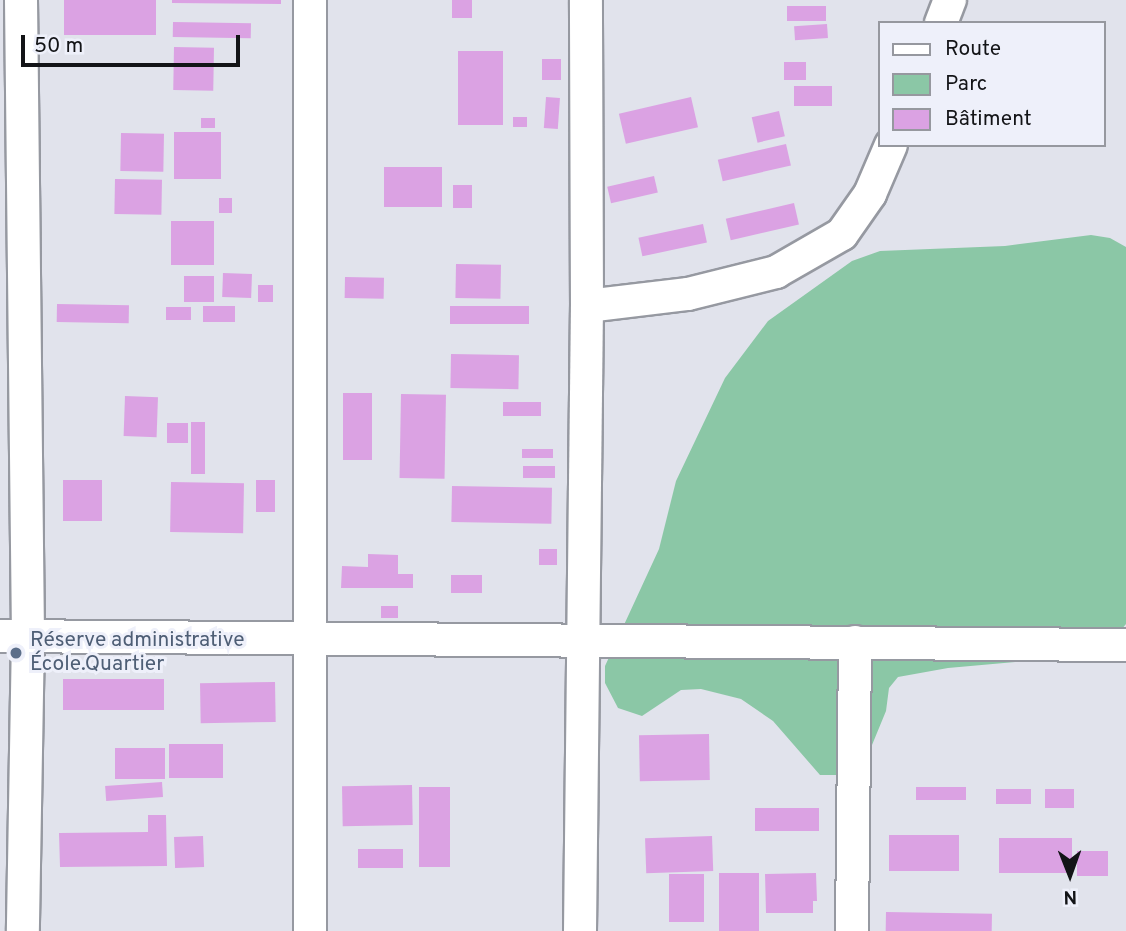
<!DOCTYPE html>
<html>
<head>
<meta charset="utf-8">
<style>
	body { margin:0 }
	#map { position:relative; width:1126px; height:931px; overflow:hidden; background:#e1e3ec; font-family:Overpass,sans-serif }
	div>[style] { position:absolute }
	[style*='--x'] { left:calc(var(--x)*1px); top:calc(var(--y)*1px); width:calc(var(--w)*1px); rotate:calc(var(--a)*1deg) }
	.green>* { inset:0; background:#8bc7a6 }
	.building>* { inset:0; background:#dba2e3; transform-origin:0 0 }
	.roads { filter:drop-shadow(2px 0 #9699a1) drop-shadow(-2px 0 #9699a1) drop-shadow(0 2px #9699a1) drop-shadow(0 -2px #9699a1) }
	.street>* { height:32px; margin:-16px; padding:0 16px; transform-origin:16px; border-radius:16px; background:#fff }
	.dots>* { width:19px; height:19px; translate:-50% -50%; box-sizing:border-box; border:4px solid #eef0fa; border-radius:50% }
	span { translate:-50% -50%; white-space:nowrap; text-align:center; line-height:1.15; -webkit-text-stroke:6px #eef0fa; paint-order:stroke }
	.service-label { font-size:21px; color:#4e5e75 }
	.left { translate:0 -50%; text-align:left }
	.legend { position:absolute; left:878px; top:21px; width:228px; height:126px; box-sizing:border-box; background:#eef0fa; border:2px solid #96989f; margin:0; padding:9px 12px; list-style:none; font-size:21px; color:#131417 }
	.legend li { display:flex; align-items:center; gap:14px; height:35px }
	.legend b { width:35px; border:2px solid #96989f }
	.north { position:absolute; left:1035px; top:840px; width:70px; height:70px; -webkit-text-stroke:5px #eef0fa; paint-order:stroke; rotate:179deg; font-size:19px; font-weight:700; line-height:28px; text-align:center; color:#131417 }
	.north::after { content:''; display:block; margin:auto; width:24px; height:32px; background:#131417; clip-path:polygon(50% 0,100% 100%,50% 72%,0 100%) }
	.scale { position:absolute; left:21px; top:35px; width:219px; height:32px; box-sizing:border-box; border:4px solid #131417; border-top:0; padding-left:9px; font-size:21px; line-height:24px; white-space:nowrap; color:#131417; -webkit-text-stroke:5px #eef0fa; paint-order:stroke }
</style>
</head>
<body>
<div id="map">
	<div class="green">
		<div style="clip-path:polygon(1091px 235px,1110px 238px,1126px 247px,1126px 624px,1121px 630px,1070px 657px,948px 668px,898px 677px,889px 688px,886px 711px,865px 762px,845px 775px,820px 775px,773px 721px,741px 699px,701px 689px,681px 690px,642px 716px,618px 708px,605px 683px,605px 666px,659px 549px,676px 481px,725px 378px,768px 321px,852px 261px,880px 251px,1005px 246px)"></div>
	</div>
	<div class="building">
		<div style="left:64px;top:0;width:92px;height:35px"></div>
		<div style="clip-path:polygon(172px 0,281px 0,281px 4px,172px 3px)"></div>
		<div style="left:452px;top:0;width:20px;height:18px"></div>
		<div style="left:826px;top:6px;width:15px;height:39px;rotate:90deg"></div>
		<div style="left:173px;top:22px;width:78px;height:15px;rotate:1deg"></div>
		<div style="left:827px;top:24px;width:14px;height:33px;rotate:86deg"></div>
		<div style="left:174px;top:47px;width:40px;height:43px;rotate:1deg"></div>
		<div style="left:458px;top:51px;width:45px;height:74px"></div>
		<div style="left:542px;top:59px;width:19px;height:21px"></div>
		<div style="left:806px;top:62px;width:18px;height:22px;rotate:90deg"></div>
		<div style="left:794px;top:86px;width:38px;height:20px"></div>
		<div style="left:546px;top:97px;width:14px;height:31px;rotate:4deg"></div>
		<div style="left:691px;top:97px;width:31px;height:74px;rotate:77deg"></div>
		<div style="left:779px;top:111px;width:26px;height:28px;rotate:77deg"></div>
		<div style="left:513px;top:117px;width:14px;height:10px"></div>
		<div style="left:201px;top:118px;width:14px;height:10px"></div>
		<div style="left:174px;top:132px;width:47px;height:47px"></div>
		<div style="left:121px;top:133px;width:43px;height:38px;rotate:1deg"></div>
		<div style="left:786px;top:144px;width:22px;height:70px;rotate:77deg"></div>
		<div style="left:384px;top:167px;width:58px;height:40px"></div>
		<div style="left:654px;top:176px;width:17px;height:48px;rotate:77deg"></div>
		<div style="left:115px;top:179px;width:47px;height:35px;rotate:1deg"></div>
		<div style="left:453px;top:185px;width:19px;height:23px"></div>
		<div style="left:219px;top:198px;width:13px;height:15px"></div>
		<div style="left:794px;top:203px;width:22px;height:70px;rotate:77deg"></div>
		<div style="left:171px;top:221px;width:43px;height:44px"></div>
		<div style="left:703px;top:224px;width:19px;height:66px;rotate:78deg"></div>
		<div style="left:456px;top:264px;width:45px;height:34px;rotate:1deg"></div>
		<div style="left:223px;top:273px;width:29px;height:24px;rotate:2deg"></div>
		<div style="left:184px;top:276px;width:30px;height:26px"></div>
		<div style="left:345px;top:277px;width:39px;height:21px;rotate:1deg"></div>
		<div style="left:258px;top:285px;width:15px;height:17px"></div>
		<div style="left:57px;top:304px;width:72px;height:18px;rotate:1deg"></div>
		<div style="left:203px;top:306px;width:32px;height:16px"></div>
		<div style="left:450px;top:306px;width:79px;height:18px"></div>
		<div style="left:166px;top:307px;width:25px;height:13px"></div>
		<div style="left:451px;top:354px;width:68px;height:34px;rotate:1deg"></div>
		<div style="left:343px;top:393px;width:29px;height:67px"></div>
		<div style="left:401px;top:394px;width:45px;height:84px;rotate:1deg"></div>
		<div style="left:125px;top:396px;width:33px;height:40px;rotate:2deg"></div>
		<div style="left:503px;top:402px;width:38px;height:14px"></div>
		<div style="left:191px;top:422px;width:14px;height:52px"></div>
		<div style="left:167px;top:423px;width:21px;height:20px"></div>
		<div style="left:522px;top:449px;width:31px;height:9px"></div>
		<div style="left:523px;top:466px;width:32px;height:12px"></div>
		<div style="left:63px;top:480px;width:39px;height:41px"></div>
		<div style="left:256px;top:480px;width:19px;height:32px"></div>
		<div style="left:171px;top:482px;width:73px;height:50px;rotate:1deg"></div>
		<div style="left:452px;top:486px;width:100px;height:36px;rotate:1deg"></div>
		<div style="left:539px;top:549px;width:18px;height:16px"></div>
		<div style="clip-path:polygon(368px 554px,398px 555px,398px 574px,413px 574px,413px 588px,341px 588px,342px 566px,368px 567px)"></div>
		<div style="left:451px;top:575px;width:31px;height:18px"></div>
		<div style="left:381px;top:606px;width:17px;height:12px"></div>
		<div style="left:164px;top:679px;width:31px;height:101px;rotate:90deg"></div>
		<div style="left:275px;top:682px;width:40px;height:75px;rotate:89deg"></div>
		<div style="left:709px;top:734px;width:46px;height:70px;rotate:89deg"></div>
		<div style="left:223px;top:744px;width:34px;height:54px;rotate:90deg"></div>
		<div style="left:165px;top:748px;width:31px;height:50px;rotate:90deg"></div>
		<div style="left:162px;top:782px;width:15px;height:57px;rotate:86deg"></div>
		<div style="left:412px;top:785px;width:40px;height:70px;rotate:89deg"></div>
		<div style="left:419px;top:787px;width:31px;height:80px"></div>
		<div style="left:916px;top:787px;width:50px;height:13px"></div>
		<div style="left:996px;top:789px;width:35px;height:15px"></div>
		<div style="left:1045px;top:789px;width:29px;height:19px"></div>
		<div style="left:755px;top:808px;width:64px;height:23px"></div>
		<div style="clip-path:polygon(148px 815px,166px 815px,167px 866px,60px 867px,59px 833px,148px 832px)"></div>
		<div style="left:889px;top:835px;width:70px;height:36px"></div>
		<div style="left:203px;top:836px;width:31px;height:29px;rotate:88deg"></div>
		<div style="left:712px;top:836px;width:35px;height:67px;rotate:88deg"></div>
		<div style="left:999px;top:838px;width:73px;height:35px"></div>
		<div style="left:403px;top:849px;width:19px;height:45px;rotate:90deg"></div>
		<div style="left:1077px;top:851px;width:31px;height:25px"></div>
		<div style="left:719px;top:873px;width:40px;height:58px"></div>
		<div style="clip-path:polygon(816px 873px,817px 901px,813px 901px,813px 913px,766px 913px,765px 874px)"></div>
		<div style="left:669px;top:874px;width:35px;height:48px"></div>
		<div style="left:886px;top:912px;width:106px;height:19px;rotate:1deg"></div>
	</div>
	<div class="roads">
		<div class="street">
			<div style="--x:21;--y:0;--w:636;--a:89.37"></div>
			<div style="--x:28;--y:636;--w:295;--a:91"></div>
			<div style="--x:310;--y:0;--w:931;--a:90"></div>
			<div style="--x:941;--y:23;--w:25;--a:-69"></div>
			<div style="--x:587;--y:306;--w:102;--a:-6.8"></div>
			<div style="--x:688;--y:294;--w:91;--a:-14"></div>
			<div style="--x:776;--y:272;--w:76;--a:-29.9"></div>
			<div style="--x:842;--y:234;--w:49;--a:-55"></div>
			<div style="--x:870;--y:194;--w:53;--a:-66.8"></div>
			<div style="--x:0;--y:636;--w:1126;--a:0.46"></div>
			<div style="--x:580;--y:931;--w:625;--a:-89.36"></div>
			<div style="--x:587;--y:306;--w:306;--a:-90.2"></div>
			<div style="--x:852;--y:931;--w:289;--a:-89.4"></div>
		</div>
	</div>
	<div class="dots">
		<div style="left:16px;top:653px;background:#5c6f8a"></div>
	</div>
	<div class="service-label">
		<span class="left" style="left:30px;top:653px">Réserve administrative<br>École.Quartier</span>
	</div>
	<ul class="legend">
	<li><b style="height:9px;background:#fff"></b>Route</li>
	<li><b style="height:19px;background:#8bc7a6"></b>Parc</li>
	<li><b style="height:19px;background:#dba2e3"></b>Bâtiment</li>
	</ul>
	<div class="north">N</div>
	<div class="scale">50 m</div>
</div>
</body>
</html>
